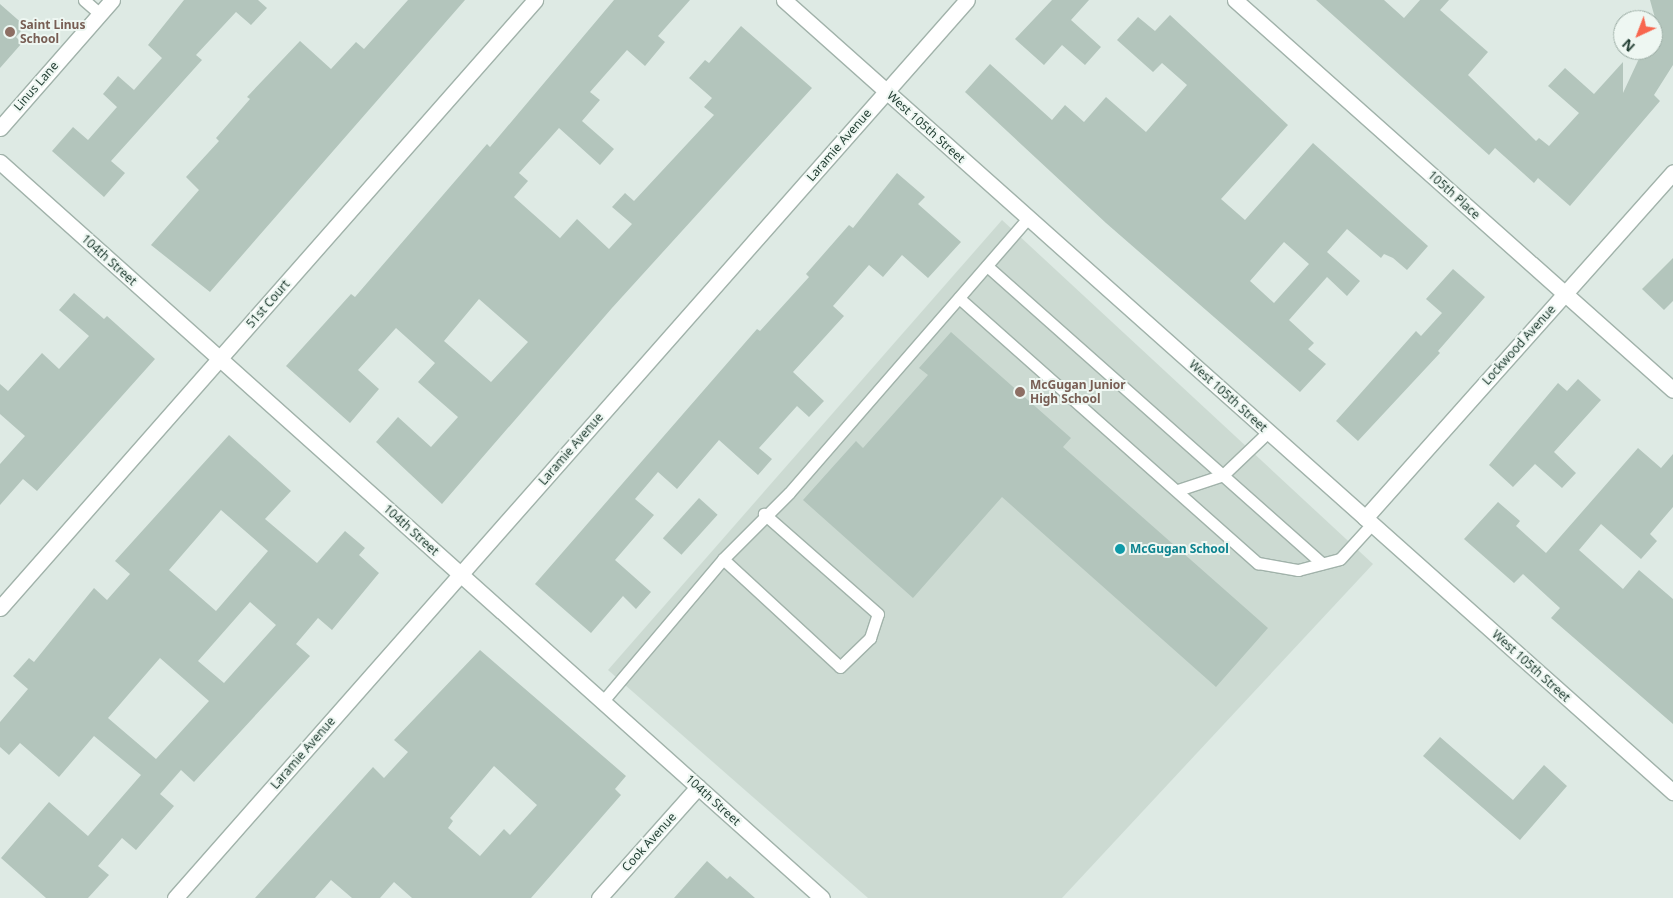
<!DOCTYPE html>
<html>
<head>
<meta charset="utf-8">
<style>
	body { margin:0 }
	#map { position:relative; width:1673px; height:898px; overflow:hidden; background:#deeae4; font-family:"Noto Sans",sans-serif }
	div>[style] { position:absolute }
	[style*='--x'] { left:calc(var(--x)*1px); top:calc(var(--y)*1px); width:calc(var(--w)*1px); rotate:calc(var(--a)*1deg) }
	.built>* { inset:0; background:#ccdad2 }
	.building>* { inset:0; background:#b3c5bc; transform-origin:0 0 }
	.roads { filter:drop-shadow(1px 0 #a1b2aa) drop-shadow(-1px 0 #a1b2aa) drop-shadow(0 1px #a1b2aa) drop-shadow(0 -1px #a1b2aa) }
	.lane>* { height:11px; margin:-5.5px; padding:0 5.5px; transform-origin:5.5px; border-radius:5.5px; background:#fff }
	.street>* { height:15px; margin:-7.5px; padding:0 7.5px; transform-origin:7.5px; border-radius:7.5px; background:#fff }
	.dots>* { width:14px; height:14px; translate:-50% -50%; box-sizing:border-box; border:2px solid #eef7f2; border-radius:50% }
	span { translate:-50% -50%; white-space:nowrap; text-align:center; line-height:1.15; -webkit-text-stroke:4px #eef7f2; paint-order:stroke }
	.education-label { font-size:12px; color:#785e54; font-weight:700 }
	.left { translate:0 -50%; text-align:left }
	.street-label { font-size:12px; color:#1f3b30 }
	.culture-label { font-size:12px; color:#0d838f; font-weight:700 }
	.north { position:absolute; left:1613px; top:10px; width:50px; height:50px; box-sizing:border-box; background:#eef7f2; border:1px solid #9baca4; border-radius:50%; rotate:223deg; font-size:14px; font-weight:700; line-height:20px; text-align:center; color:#1f3b30 }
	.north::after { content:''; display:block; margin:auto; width:18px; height:22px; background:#f8664e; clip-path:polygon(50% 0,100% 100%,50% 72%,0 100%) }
</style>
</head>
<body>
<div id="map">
	<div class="built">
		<div style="clip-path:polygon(1002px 220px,1373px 564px,1062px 898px,868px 898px,608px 670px)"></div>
	</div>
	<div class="building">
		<div style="clip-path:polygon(184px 0,258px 0,267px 8px,251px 25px,236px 12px,196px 55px,202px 60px,111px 161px,125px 173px,104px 197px,52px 151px,73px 127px,88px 140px,117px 107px,103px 94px,118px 76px,134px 90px,162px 58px,148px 45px)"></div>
		<div style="clip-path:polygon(408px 0,465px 0,210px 292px,151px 245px,199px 190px,186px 177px,219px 141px,216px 138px,250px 99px,247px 97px,300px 41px,331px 69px,356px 42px,364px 49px)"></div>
		<div style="clip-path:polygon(evenodd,614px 0,690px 0,658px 36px,665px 42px,645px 66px,627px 50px,590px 92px,600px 100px,582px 121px,614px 149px,600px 165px,559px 128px,519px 173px,528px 181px,514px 197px,560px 238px,577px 219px,609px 249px,632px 224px,612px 207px,625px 193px,634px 201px,714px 115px,704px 107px,712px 98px,689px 78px,705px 60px,709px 63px,741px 26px,812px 88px,612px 308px,442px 504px,376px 442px,398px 417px,431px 447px,458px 417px,418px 382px,435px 363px,396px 328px,358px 370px,379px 389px,350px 423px,286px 366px,351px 294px,355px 297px,487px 144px,490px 147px,614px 0,479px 299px,528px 342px,491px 382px,444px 341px,479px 299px)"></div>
		<div style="clip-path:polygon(1052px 0,1089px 0,1071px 20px,1101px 47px,1085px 65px,1062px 45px,1044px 65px,1015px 39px)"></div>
		<div style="clip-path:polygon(1316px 0,1384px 0,1404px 18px,1420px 0,1449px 0,1440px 10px,1488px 52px,1468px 75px,1536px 141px,1539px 138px,1549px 146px,1579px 113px,1548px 86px,1565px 68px,1594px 94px,1623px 62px,1623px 93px,1643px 50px,1653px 50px,1653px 36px,1661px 40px,1650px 0,1673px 0,1673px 65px,1654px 95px,1660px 101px,1570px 206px,1538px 178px,1534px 183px,1495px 148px,1489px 155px)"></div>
		<div style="clip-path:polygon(0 4px,25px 26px,16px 37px,22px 43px,0 68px)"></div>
		<div style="clip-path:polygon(evenodd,1170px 15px,1288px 125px,1221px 199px,1245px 220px,1313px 143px,1428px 246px,1407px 270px,1393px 258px,1384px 254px,1381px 258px,1347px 229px,1327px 252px,1360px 281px,1347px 296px,1327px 277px,1289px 320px,1314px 343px,1308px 349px,1326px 364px,1300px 392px,1106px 223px,965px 92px,990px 64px,1052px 120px,1065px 105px,1084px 122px,1106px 97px,1146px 132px,1187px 85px,1162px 63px,1153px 72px,1117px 40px,1138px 17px,1155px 31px,1170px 15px,1284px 242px,1309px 264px,1274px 303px,1250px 281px,1284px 242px)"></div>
		<div style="clip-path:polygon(897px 173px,925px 197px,918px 204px,961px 242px,928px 278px,902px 255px,883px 277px,869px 265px,833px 306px,844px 316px,793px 372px,824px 401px,809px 417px,797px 406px,759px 448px,772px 459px,758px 475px,719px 440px,677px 489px,658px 472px,635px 499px,654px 515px,615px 560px,651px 592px,636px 609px,623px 596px,591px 633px,535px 584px,757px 329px,760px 331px,809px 277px,806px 274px,849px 225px,853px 228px)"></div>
		<div style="clip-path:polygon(1673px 258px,1673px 301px,1664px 310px,1642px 289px)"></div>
		<div style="clip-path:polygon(1453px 269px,1485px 297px,1438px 351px,1440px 353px,1358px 441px,1336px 421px,1416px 331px,1421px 336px,1442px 313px,1426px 299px)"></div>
		<div style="clip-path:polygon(74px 293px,104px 319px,107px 316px,155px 359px,37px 491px,23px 479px,0 505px,0 464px,25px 436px,0 414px,0 384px,8px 391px,42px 353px,59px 369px,89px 336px,59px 310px)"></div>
		<div style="clip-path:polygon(951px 332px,1071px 438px,1063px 447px,1268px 628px,1216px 687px,1002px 497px,913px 598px,803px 500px,856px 441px,863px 448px,928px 375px,919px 368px)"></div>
		<div style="clip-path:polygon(1578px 379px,1601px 400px,1554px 452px,1576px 473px,1562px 488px,1535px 464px,1513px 487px,1489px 465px,1558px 383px,1567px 391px)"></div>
		<div style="clip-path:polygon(evenodd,229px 435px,291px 491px,265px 519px,317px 563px,345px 531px,365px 548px,359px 555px,379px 573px,332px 630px,318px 618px,296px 644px,310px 656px,194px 782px,181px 770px,160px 794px,174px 806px,136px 850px,122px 838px,98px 866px,109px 875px,88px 898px,46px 898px,1px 858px,49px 802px,88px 836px,141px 775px,94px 736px,59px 777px,20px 743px,9px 755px,0 747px,0 722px,28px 689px,13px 676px,29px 658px,34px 662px,94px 588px,107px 600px,130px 574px,115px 561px,229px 435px,221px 510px,268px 551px,216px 611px,169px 570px,221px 510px,229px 435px,250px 602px,276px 625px,224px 683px,198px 661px,250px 602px,229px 435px,160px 658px,209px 701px,156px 759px,108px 718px,160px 658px)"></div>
		<div style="clip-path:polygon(1638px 448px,1661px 468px,1673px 454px,1673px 507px,1650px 534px,1657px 541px,1641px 559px,1601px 524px,1579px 550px,1623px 589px,1639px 570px,1673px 599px,1673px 724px,1551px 618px,1560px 608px,1523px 574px,1514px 583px,1464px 539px,1498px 502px,1520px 521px,1516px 526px,1546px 553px)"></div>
		<div style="left:699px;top:498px;width:25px;height:54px;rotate:42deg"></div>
		<div style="clip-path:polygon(evenodd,480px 650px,626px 776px,615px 789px,621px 795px,531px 898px,412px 898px,394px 882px,380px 898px,352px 898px,331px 880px,315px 898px,255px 898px,373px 767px,384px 778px,408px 752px,394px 740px,480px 650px,494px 766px,537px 805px,510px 835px,504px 829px,480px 856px,448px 828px,453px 821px,450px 818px,494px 766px)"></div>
		<div style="clip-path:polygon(1440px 737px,1513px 800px,1544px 765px,1567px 786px,1520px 840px,1423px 756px)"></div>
		<div style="clip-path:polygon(707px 861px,727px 879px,730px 876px,755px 898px,674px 898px)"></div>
	</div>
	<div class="roads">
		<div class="lane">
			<div style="--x:84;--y:0;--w:21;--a:41"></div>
			<div style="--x:987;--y:266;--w:448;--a:41.6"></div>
			<div style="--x:959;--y:298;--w:400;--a:41.6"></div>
			<div style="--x:1258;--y:563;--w:41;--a:9.9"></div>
			<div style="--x:1298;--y:570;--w:43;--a:-14.7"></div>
			<div style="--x:1340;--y:559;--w:47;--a:-47.6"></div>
			<div style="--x:1178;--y:490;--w:47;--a:-18.4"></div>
			<div style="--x:1223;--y:475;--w:62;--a:-43.7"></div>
			<div style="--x:723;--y:559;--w:159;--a:42.7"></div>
			<div style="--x:840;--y:667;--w:42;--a:-44"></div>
			<div style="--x:870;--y:638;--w:25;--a:-72"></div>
			<div style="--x:878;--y:614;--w:152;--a:-138.7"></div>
			<div style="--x:603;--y:701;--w:186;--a:-49.8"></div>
			<div style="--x:723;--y:559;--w:93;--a:-45"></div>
			<div style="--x:789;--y:493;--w:364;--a:-49"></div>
		</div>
		<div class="street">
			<div style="--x:784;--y:0;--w:1191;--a:41.7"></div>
			<div style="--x:1235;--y:0;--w:586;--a:41.68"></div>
			<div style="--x:0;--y:128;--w:170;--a:-48.8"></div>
			<div style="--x:0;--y:162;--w:1103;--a:41.84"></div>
			<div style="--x:1365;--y:518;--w:463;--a:-48.3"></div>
			<div style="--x:0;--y:608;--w:810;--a:-48.65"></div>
			<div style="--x:175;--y:898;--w:1197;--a:-48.59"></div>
			<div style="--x:599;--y:898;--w:149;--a:-48.3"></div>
		</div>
	</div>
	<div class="dots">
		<div style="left:10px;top:32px;background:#8d6e63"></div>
		<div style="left:1020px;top:392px;background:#8d6e63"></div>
		<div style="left:1120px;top:549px;background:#0f9aa8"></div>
	</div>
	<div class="education-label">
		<span class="left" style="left:20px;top:32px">Saint Linus<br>School</span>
		<span class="left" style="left:1030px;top:392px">McGugan Junior<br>High School</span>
	</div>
	<div class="street-label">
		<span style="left:36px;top:86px;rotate:-49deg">Linus Lane</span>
		<span style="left:926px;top:127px;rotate:42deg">West 105th Street</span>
		<span style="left:839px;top:145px;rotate:-49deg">Laramie Avenue</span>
		<span style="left:1454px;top:195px;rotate:42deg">105th Place</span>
		<span style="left:109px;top:260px;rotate:42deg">104th Street</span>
		<span style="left:268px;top:304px;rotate:-49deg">51st Court</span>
		<span style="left:1519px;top:345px;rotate:-48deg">Lockwood Avenue</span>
		<span style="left:1228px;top:396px;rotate:42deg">West 105th Street</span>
		<span style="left:571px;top:449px;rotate:-49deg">Laramie Avenue</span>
		<span style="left:411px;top:530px;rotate:42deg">104th Street</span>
		<span style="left:1531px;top:666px;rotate:42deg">West 105th Street</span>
		<span style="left:303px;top:753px;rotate:-49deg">Laramie Avenue</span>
		<span style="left:713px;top:800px;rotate:42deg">104th Street</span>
		<span style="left:649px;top:842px;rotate:-48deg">Cook Avenue</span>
	</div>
	<div class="culture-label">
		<span class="left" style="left:1130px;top:549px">McGugan School</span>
	</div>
	<div class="north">N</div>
</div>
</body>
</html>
